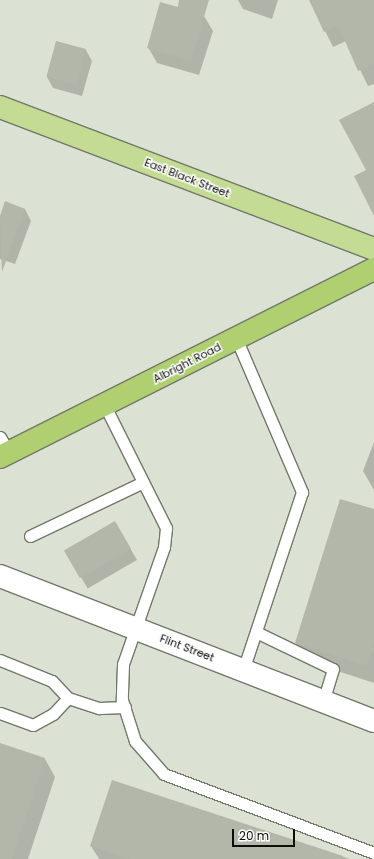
<!DOCTYPE html>
<html>
<head>
<meta charset="utf-8">
<style>
	body { margin:0 }
	#map { position:relative; width:374px; height:859px; overflow:hidden; background:#dce2d3; font-family:Poppins,sans-serif }
	div>[style] { position:absolute }
	[style*='--x'] { left:calc(var(--x)*1px); top:calc(var(--y)*1px); width:calc(var(--w)*1px); rotate:calc(var(--a)*1deg) }
	.shadow>* { inset:0; background:#0003; transform-origin:0 0 }
	.building>* { inset:0; background:#b2b7a9; transform-origin:0 0 }
	.roads { filter:drop-shadow(1px 0 #72786a) drop-shadow(-1px 0 #72786a) drop-shadow(0 1px #72786a) drop-shadow(0 -1px #72786a) }
	.service>* { height:11px; margin:-5.5px; padding:0 5.5px; transform-origin:5.5px; border-radius:5.5px; background:#fff }
	.minor>* { height:22px; margin:-11px; padding:0 11px; transform-origin:11px; border-radius:11px; background:#fff }
	.primary>* { height:22px; margin:-11px; padding:0 11px; transform-origin:11px; border-radius:11px; background:#c4db94 }
	.trunk>* { height:22px; margin:-11px; padding:0 11px; transform-origin:11px; border-radius:11px; background:#b0cf70 }
	span { translate:-50% -50%; white-space:nowrap; text-align:center; line-height:1.15; -webkit-text-stroke:3px #fff; paint-order:stroke }
	.street-label { font-size:11px; color:#0c0e09 }
	.scale { position:absolute; left:232px; top:829px; width:63px; height:18px; box-sizing:border-box; border:2px solid #0c0e09; border-top:0; padding-left:5px; font-size:12px; line-height:14px; white-space:nowrap; color:#0c0e09; -webkit-text-stroke:3px #fff; paint-order:stroke }
</style>
</head>
<body>
<div id="map">
	<div class="shadow">
		<div style="clip-path:polygon(238px 0,278px 0,272px 19px,243px 9px)"></div>
		<div style="clip-path:polygon(310px 0,374px 0,374px 84px,368px 86px,346px 41px,333px 47px)"></div>
		<div style="clip-path:polygon(204px 16px,213px 31px,199px 75px,157px 63px,148px 47px)"></div>
		<div style="clip-path:polygon(86px 50px,92px 61px,82px 96px,53px 88px,47px 77px)"></div>
		<div style="clip-path:polygon(6px 203px,25px 209px,31px 221px,15px 264px,0 259px,0 219px)"></div>
		<div style="clip-path:polygon(374px 442px,374px 490px,363px 471px)"></div>
		<div style="clip-path:polygon(374px 510px,374px 683px,307px 661px,296px 643px)"></div>
		<div style="left:115px;top:522px;width:44px;height:57px;rotate:60deg"></div>
		<div style="clip-path:polygon(0 744px,45px 759px,55px 777px,28px 859px,0 859px)"></div>
		<div style="clip-path:polygon(113px 781px,350px 859px,99px 859px,91px 846px)"></div>
	</div>
	<div class="building">
		<div style="clip-path:polygon(179px 0,209px 0,191px 61px,147px 48px,160px 2px,178px 7px)"></div>
		<div style="clip-path:polygon(309px 0,374px 0,374px 65px,358px 71px,338px 25px,324px 32px)"></div>
		<div style="left:56px;top:41px;width:31px;height:37px;rotate:15deg"></div>
		<div style="clip-path:polygon(374px 102px,374px 216px,354px 176px,366px 170px,339px 120px)"></div>
		<div style="clip-path:polygon(5px 201px,25px 209px,2px 272px,0 216px)"></div>
		<div style="clip-path:polygon(340px 499px,374px 509px,374px 644px,367px 666px,295px 643px)"></div>
		<div style="left:115px;top:521px;width:32px;height:59px;rotate:60deg"></div>
		<div style="clip-path:polygon(0 743px,45px 758px,12px 859px,0 859px)"></div>
		<div style="clip-path:polygon(112px 780px,343px 856px,342px 859px,130px 859px,90px 846px)"></div>
	</div>
	<div class="roads">
		<div class="service">
			<div style="--x:236;--y:338;--w:168;--a:66.8"></div>
			<div style="--x:302;--y:492;--w:188;--a:108.3"></div>
			<div style="--x:104;--y:404;--w:139;--a:63.4"></div>
			<div style="--x:166;--y:528;--w:19;--a:96"></div>
			<div style="--x:164;--y:547;--w:124;--a:109.3"></div>
			<div style="--x:123;--y:664;--w:36;--a:92"></div>
			<div style="--x:122;--y:700;--w:43;--a:72.4"></div>
			<div style="--x:135;--y:741;--w:44;--a:48.7"></div>
			<div style="--x:164;--y:774;--w:224;--a:20.6"></div>
			<div style="--x:0;--y:437;--w:18;--a:61"></div>
			<div style="--x:30;--y:536;--w:125;--a:-25.5"></div>
			<div style="--x:256;--y:632;--w:85;--a:25.7"></div>
			<div style="--x:333;--y:669;--w:34;--a:107"></div>
			<div style="--x:0;--y:660;--w:56;--a:22"></div>
			<div style="--x:52;--y:681;--w:23;--a:47"></div>
			<div style="--x:68;--y:698;--w:33;--a:18"></div>
			<div style="--x:99;--y:708;--w:26;--a:-2"></div>
			<div style="--x:0;--y:713;--w:35;--a:20"></div>
			<div style="--x:33;--y:725;--w:23;--a:-29"></div>
			<div style="--x:53;--y:714;--w:22;--a:-47"></div>
		</div>
		<div class="minor">
			<div style="--x:0;--y:576;--w:401;--a:21.2"></div>
		</div>
		<div class="primary">
			<div style="--x:0;--y:107;--w:400;--a:20.8"></div>
		</div>
		<div class="trunk">
			<div style="--x:0;--y:457;--w:419;--a:-26.7"></div>
		</div>
	</div>
	<div class="street-label">
		<span style="left:187px;top:178px;rotate:21deg">East Black Street</span>
		<span style="left:187px;top:363px;rotate:-27deg">Albright Road</span>
		<span style="left:187px;top:648px;rotate:21deg">Flint Street</span>
	</div>
	<div class="scale">20 m</div>
</div>
</body>
</html>
